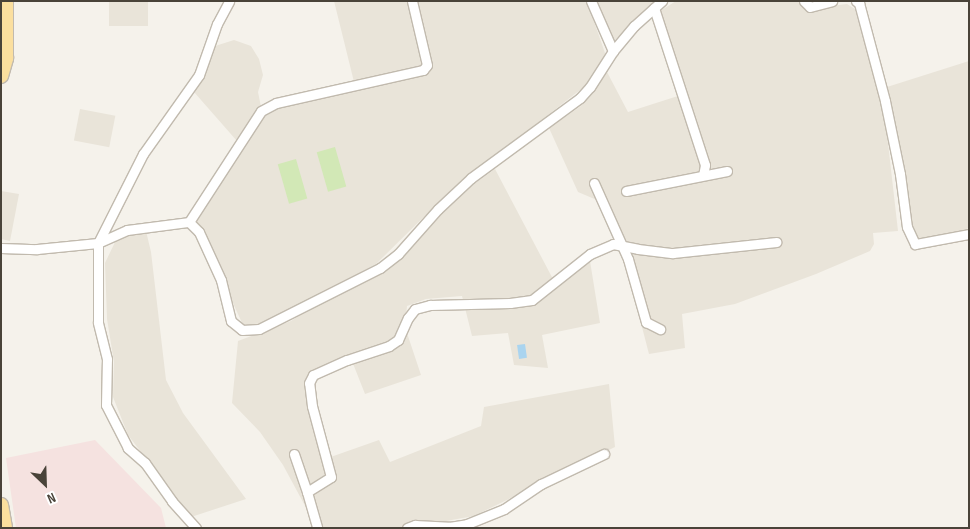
<!DOCTYPE html>
<html>
<head>
<meta charset="utf-8">
<style>
	body { margin:0 }
	#map { position:relative; width:970px; height:529px; overflow:hidden; background:#f5f2eb; font-family:"Sofia Sans Condensed",sans-serif }
	div>[style] { position:absolute }
	[style*='--x'] { left:calc(var(--x)*1px); top:calc(var(--y)*1px); width:calc(var(--w)*1px); rotate:calc(var(--a)*1deg) }
	.residential>* { inset:0; background:#e9e4d9; transform-origin:0 0 }
	.medical>* { inset:0; background:#f5e2e0 }
	.green>* { inset:0; background:#d2e8b6; transform-origin:0 0 }
	.water>* { inset:0; background:#aad4ef; transform-origin:0 0 }
	.roads { filter:drop-shadow(1px 0 #c1baae) drop-shadow(-1px 0 #c1baae) drop-shadow(0 1px #c1baae) drop-shadow(0 -1px #c1baae) }
	.street>* { height:9px; margin:-4.5px; padding:0 4.5px; transform-origin:4.5px; border-radius:4.5px; background:#fff }
	.primary>* { height:14px; margin:-7px; padding:0 7px; transform-origin:7px; border-radius:7px; background:#fbdf9e }
	span { translate:-50% -50%; white-space:nowrap; text-align:center; line-height:1.15; -webkit-text-stroke:4px #fff; paint-order:stroke }
	.frame { position:absolute; inset:0; border:2px solid #494339; pointer-events:none }
	.north { position:absolute; left:20px; top:459px; width:50px; height:50px; -webkit-text-stroke:4px #fff; paint-order:stroke; rotate:156deg; font-size:14px; font-weight:700; line-height:20px; text-align:center; color:#494339 }
	.north::after { content:''; display:block; margin:auto; width:18px; height:22px; background:#494339; clip-path:polygon(50% 0,100% 100%,50% 72%,0 100%) }
</style>
</head>
<body>
<div id="map">
	<div class="residential">
		<div style="left:109px;top:1px;width:39px;height:25px"></div>
		<div style="clip-path:polygon(334px 1px,587px 1px,606px 56px,589px 83px,447px 194px,376px 264px,267px 323px,243px 325px,195px 220px,237px 141px,194px 92px,212px 47px,234px 40px,251px 46px,259px 59px,263px 75px,258px 92px,262px 112px,356px 90px)"></div>
		<div style="clip-path:polygon(596px 1px,662px 1px,638px 17px,613px 42px)"></div>
		<div style="clip-path:polygon(676px 1px,806px 1px,823px 7px,847px 4px,855px 9px,884px 108px,898px 231px,873px 233px,874px 244px,870px 251px,816px 274px,735px 304px,682px 314px,685px 348px,649px 354px,622px 250px,604px 203px,578px 192px,549px 128px,581px 106px,607px 72px,628px 112px,681px 95px,657px 13px)"></div>
		<div style="clip-path:polygon(969px 61px,969px 228px,930px 241px,911px 238px,904px 167px,887px 87px)"></div>
		<div style="left:80px;top:109px;width:36px;height:32px;rotate:11deg"></div>
		<div style="clip-path:polygon(495px 169px,554px 281px,590px 261px,600px 323px,542px 335px,548px 368px,514px 365px,508px 333px,472px 336px,462px 296px,426px 299px,407px 306px,405px 327px,421px 375px,365px 394px,350px 356px,307px 380px,325px 459px,379px 440px,390px 462px,481px 426px,484px 407px,609px 384px,615px 447px,474px 516px,407px 528px,317px 528px,283px 465px,260px 432px,232px 403px,238px 341px,291px 321px,342px 287px,388px 266px,439px 209px)"></div>
		<div style="clip-path:polygon(1px 191px,19px 194px,10px 241px,1px 239px)"></div>
		<div style="clip-path:polygon(146px 231px,151px 252px,166px 380px,183px 413px,246px 499px,191px 517px,128px 435px,113px 397px,114px 362px,107px 319px,105px 263px,116px 240px)"></div>
	</div>
	<div class="medical">
		<div style="clip-path:polygon(95px 440px,161px 508px,166px 528px,16px 528px,6px 458px)"></div>
	</div>
	<div class="green">
		<div style="left:335px;top:147px;width:41px;height:19px;rotate:74deg"></div>
		<div style="left:296px;top:159px;width:41px;height:19px;rotate:74deg"></div>
	</div>
	<div class="water">
		<div style="left:525px;top:344px;width:14px;height:8px;rotate:82deg"></div>
	</div>
	<div class="roads">
		<div class="street">
			<div style="--x:591;--y:1;--w:55;--a:66.3"></div>
			<div style="--x:804;--y:1;--w:8;--a:45"></div>
			<div style="--x:810;--y:7;--w:23;--a:-15"></div>
			<div style="--x:856;--y:1;--w:4;--a:34"></div>
			<div style="--x:859;--y:3;--w:101;--a:75.1"></div>
			<div style="--x:885;--y:101;--w:75;--a:78.4"></div>
			<div style="--x:900;--y:174;--w:53;--a:82.5"></div>
			<div style="--x:907;--y:227;--w:19;--a:65"></div>
			<div style="--x:915;--y:244;--w:55;--a:-10.5"></div>
			<div style="--x:654;--y:8;--w:165;--a:72"></div>
			<div style="--x:705;--y:165;--w:10;--a:101"></div>
			<div style="--x:594;--y:183;--w:83;--a:65.9"></div>
			<div style="--x:628;--y:259;--w:66;--a:74.1"></div>
			<div style="--x:646;--y:322;--w:16;--a:27"></div>
			<div style="--x:626;--y:191;--w:103;--a:-11.2"></div>
			<div style="--x:189;--y:222;--w:132;--a:-57"></div>
			<div style="--x:261;--y:111;--w:17;--a:-28"></div>
			<div style="--x:276;--y:103;--w:151;--a:-12.7"></div>
			<div style="--x:423;--y:70;--w:6;--a:-51"></div>
			<div style="--x:427;--y:65;--w:66;--a:-103.2"></div>
			<div style="--x:1;--y:248;--w:36;--a:2"></div>
			<div style="--x:37;--y:249;--w:61;--a:-5.6"></div>
			<div style="--x:98;--y:243;--w:32;--a:-24"></div>
			<div style="--x:127;--y:230;--w:63;--a:-7.4"></div>
			<div style="--x:189;--y:222;--w:14;--a:45"></div>
			<div style="--x:199;--y:232;--w:53;--a:65.4"></div>
			<div style="--x:221;--y:280;--w:42;--a:76.3"></div>
			<div style="--x:231;--y:321;--w:14;--a:39"></div>
			<div style="--x:242;--y:330;--w:17;--a:-3"></div>
			<div style="--x:259;--y:329;--w:136;--a:-26.8"></div>
			<div style="--x:380;--y:268;--w:23;--a:-38"></div>
			<div style="--x:398;--y:254;--w:60;--a:-48.4"></div>
			<div style="--x:438;--y:209;--w:45;--a:-43.2"></div>
			<div style="--x:471;--y:178;--w:135;--a:-36.3"></div>
			<div style="--x:580;--y:98;--w:15;--a:-48"></div>
			<div style="--x:590;--y:87;--w:43;--a:-57.4"></div>
			<div style="--x:613;--y:51;--w:33;--a:-50"></div>
			<div style="--x:634;--y:26;--w:38;--a:-42"></div>
			<div style="--x:294;--y:454;--w:40;--a:71.1"></div>
			<div style="--x:307;--y:492;--w:28;--a:-32"></div>
			<div style="--x:331;--y:477;--w:73;--a:-105"></div>
			<div style="--x:312;--y:406;--w:23;--a:-97"></div>
			<div style="--x:309;--y:383;--w:9;--a:-63"></div>
			<div style="--x:313;--y:375;--w:37;--a:-24"></div>
			<div style="--x:347;--y:360;--w:44;--a:-18.4"></div>
			<div style="--x:389;--y:346;--w:11;--a:-34"></div>
			<div style="--x:398;--y:340;--w:24;--a:-66"></div>
			<div style="--x:408;--y:318;--w:11;--a:-52"></div>
			<div style="--x:415;--y:309;--w:16;--a:-15"></div>
			<div style="--x:430;--y:305;--w:80;--a:-1.4"></div>
			<div style="--x:510;--y:303;--w:22;--a:-8"></div>
			<div style="--x:532;--y:300;--w:74;--a:-38.4"></div>
			<div style="--x:590;--y:254;--w:25;--a:-23"></div>
			<div style="--x:613;--y:244;--w:25;--a:11"></div>
			<div style="--x:638;--y:249;--w:35;--a:7"></div>
			<div style="--x:673;--y:253;--w:104;--a:-6.1"></div>
			<div style="--x:307;--y:492;--w:37;--a:74"></div>
			<div style="--x:196;--y:528;--w:36;--a:-132"></div>
			<div style="--x:172;--y:501;--w:47;--a:-125.4"></div>
			<div style="--x:145;--y:463;--w:23;--a:-139"></div>
			<div style="--x:128;--y:448;--w:48;--a:-117.1"></div>
			<div style="--x:106;--y:405;--w:46;--a:-88.8"></div>
			<div style="--x:107;--y:359;--w:38;--a:-104"></div>
			<div style="--x:98;--y:322;--w:79;--a:-90"></div>
			<div style="--x:98;--y:243;--w:100;--a:-63.2"></div>
			<div style="--x:143;--y:154;--w:97;--a:-54.7"></div>
			<div style="--x:199;--y:75;--w:54;--a:-70.6"></div>
			<div style="--x:217;--y:24;--w:26;--a:-62"></div>
			<div style="--x:407;--y:528;--w:9;--a:-21"></div>
			<div style="--x:415;--y:525;--w:34;--a:3"></div>
			<div style="--x:449;--y:527;--w:18;--a:-9"></div>
			<div style="--x:467;--y:524;--w:40;--a:-22"></div>
			<div style="--x:504;--y:509;--w:45;--a:-34"></div>
			<div style="--x:541;--y:484;--w:70;--a:-25.5"></div>
		</div>
		<div class="primary">
			<div style="--x:1;--y:76;--w:19;--a:-74"></div>
			<div style="--x:6;--y:58;--w:57;--a:-90"></div>
			<div style="--x:1;--y:505;--w:23;--a:80"></div>
		</div>
	</div>
	<div class="frame"></div>
	<div class="north">N</div>
</div>
</body>
</html>
